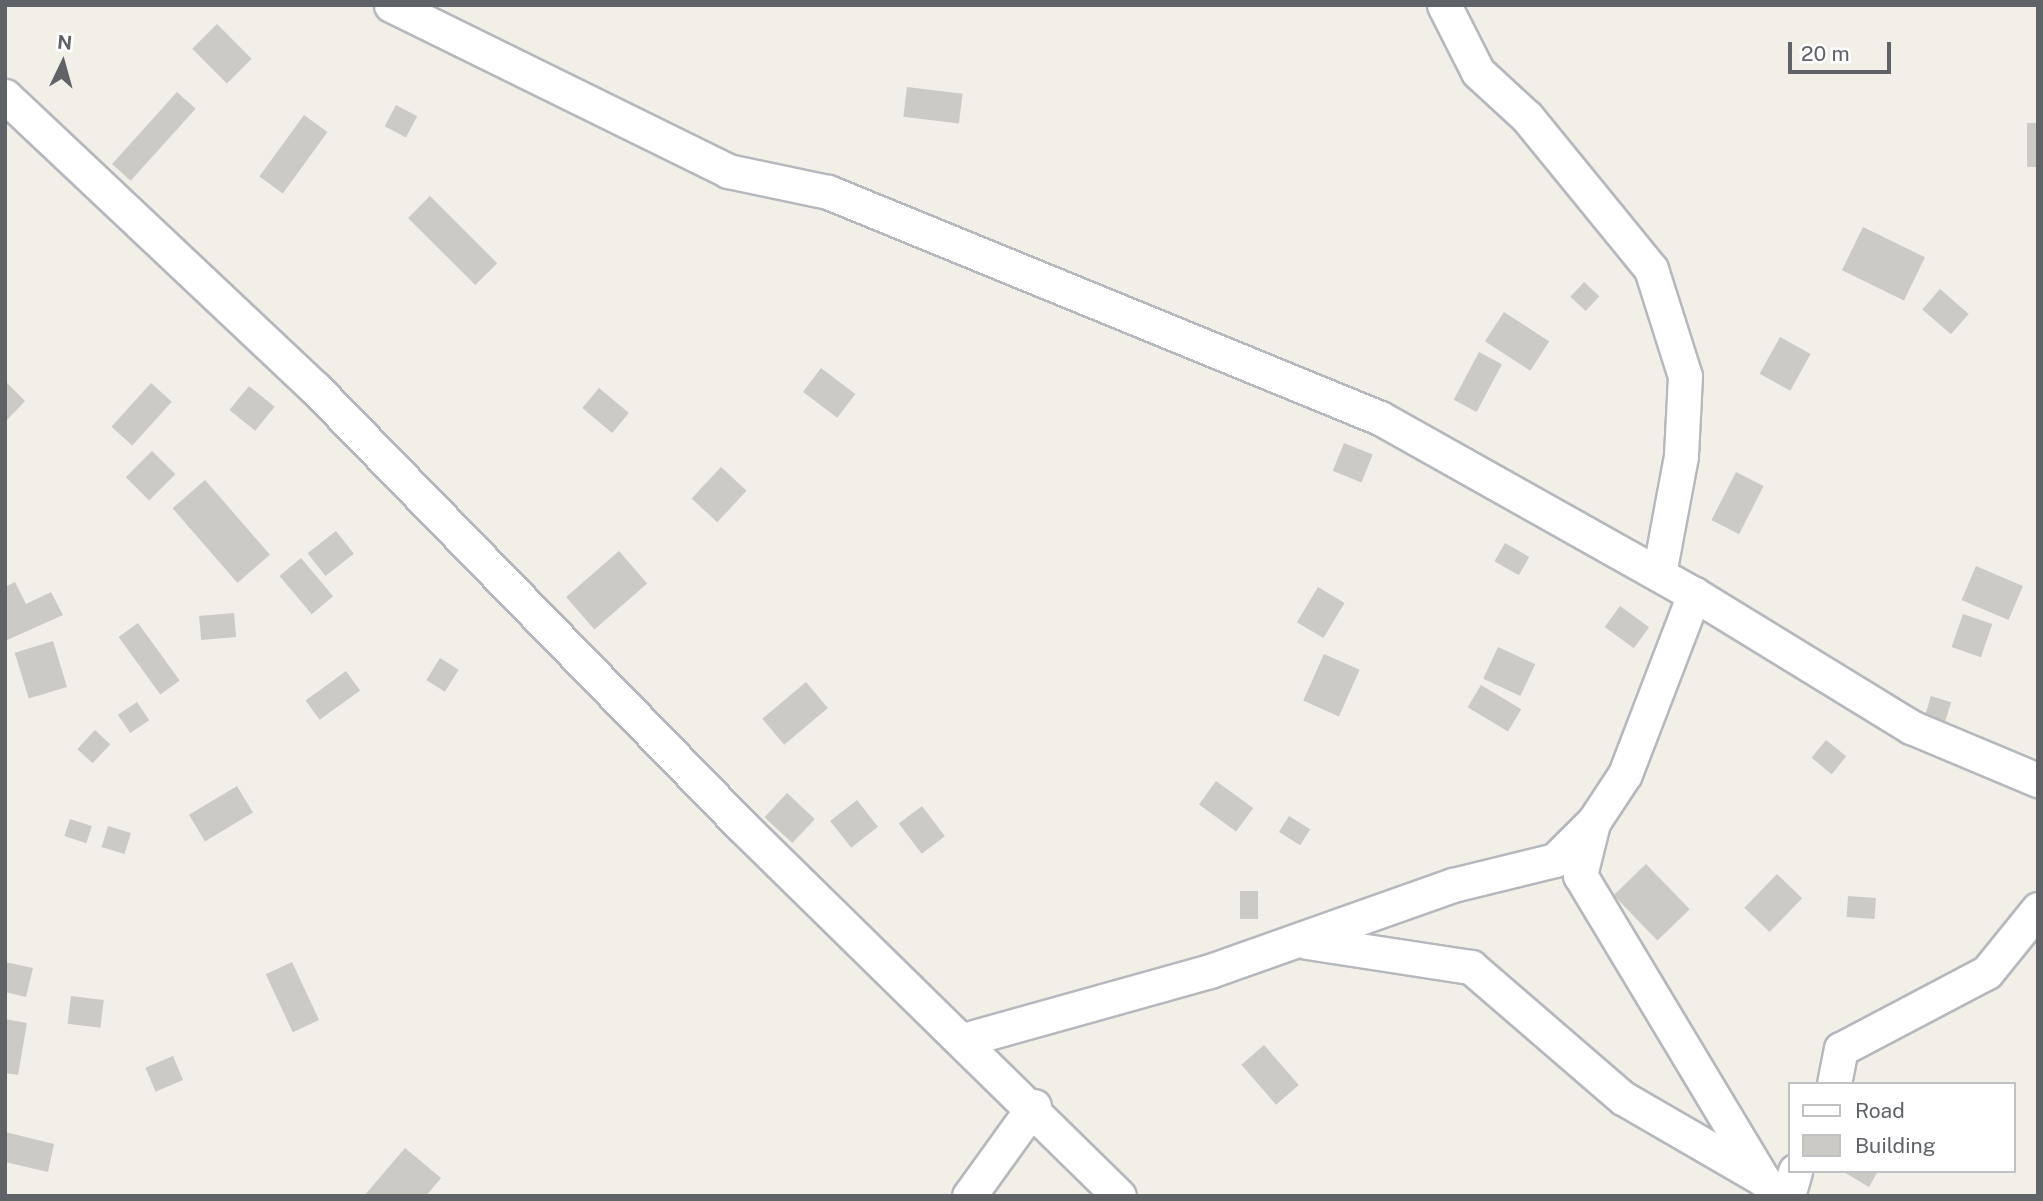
<!DOCTYPE html>
<html>
<head>
<meta charset="utf-8">
<style>
	body { margin:0 }
	#map { position:relative; width:2043px; height:1201px; overflow:hidden; background:#f1efe8; font-family:"Public Sans",sans-serif }
	div>[style] { position:absolute }
	[style*='--x'] { left:calc(var(--x)*1px); top:calc(var(--y)*1px); width:calc(var(--w)*1px); rotate:calc(var(--a)*1deg) }
	.building>* { inset:0; background:#cccac5; transform-origin:0 0 }
	.roads { filter:drop-shadow(2px 0 #b5b8bc) drop-shadow(-2px 0 #b5b8bc) drop-shadow(0 2px #b5b8bc) drop-shadow(0 -2px #b5b8bc) }
	.minor>* { height:33px; margin:-16.5px; padding:0 16.5px; transform-origin:16.5px; border-radius:16.5px; background:#fff }
	span { translate:-50% -50%; white-space:nowrap; text-align:center; line-height:1.15; -webkit-text-stroke:7px #fff; paint-order:stroke }
	.frame { position:absolute; inset:0; border:7px solid #5f6368; pointer-events:none }
	.legend { position:absolute; left:1788px; top:1082px; width:228px; height:91px; box-sizing:border-box; background:#fff; border:2px solid #bfc1c3; margin:0; padding:9px 12px; list-style:none; font-size:21px; color:#5f6368 }
	.legend li { display:flex; align-items:center; gap:14px; height:35px }
	.legend b { width:35px; border:2px solid #bfc1c3 }
	.north { position:absolute; left:28px; top:28px; width:70px; height:70px; -webkit-text-stroke:5px #fff; paint-order:stroke; rotate:5deg; font-size:19px; font-weight:700; line-height:28px; text-align:center; color:#5f6368 }
	.north::after { content:''; display:block; margin:auto; width:24px; height:32px; background:#5f6368; clip-path:polygon(50% 0,100% 100%,50% 72%,0 100%) }
	.scale { position:absolute; left:1788px; top:42px; width:103px; height:32px; box-sizing:border-box; border:4px solid #5f6368; border-top:0; padding-left:9px; font-size:21px; line-height:24px; white-space:nowrap; color:#5f6368; -webkit-text-stroke:5px #fff; paint-order:stroke }
</style>
</head>
<body>
<div id="map">
	<div class="building">
		<div style="left:217px;top:24px;width:49px;height:35px;rotate:45deg"></div>
		<div style="left:907px;top:87px;width:56px;height:30px;rotate:7deg"></div>
		<div style="left:177px;top:92px;width:25px;height:97px;rotate:42deg"></div>
		<div style="left:396px;top:105px;width:24px;height:24px;rotate:28deg"></div>
		<div style="left:304px;top:115px;width:29px;height:76px;rotate:36deg"></div>
		<div style="left:2027px;top:123px;width:11px;height:44px"></div>
		<div style="left:430px;top:196px;width:95px;height:31px;rotate:45deg"></div>
		<div style="left:1863px;top:227px;width:69px;height:48px;rotate:26deg"></div>
		<div style="left:1584px;top:282px;width:21px;height:20px;rotate:43deg"></div>
		<div style="left:1940px;top:289px;width:38px;height:27px;rotate:41deg"></div>
		<div style="left:1504px;top:312px;width:54px;height:35px;rotate:33deg"></div>
		<div style="left:1780px;top:337px;width:35px;height:42px;rotate:29deg"></div>
		<div style="left:1479px;top:352px;width:26px;height:54px;rotate:28deg"></div>
		<div style="left:821px;top:368px;width:43px;height:30px;rotate:37deg"></div>
		<div style="clip-path:polygon(5px 381px,25px 401px,5px 422px)"></div>
		<div style="left:151px;top:383px;width:28px;height:59px;rotate:42deg"></div>
		<div style="left:249px;top:386px;width:33px;height:31px;rotate:39deg"></div>
		<div style="left:599px;top:388px;width:39px;height:26px;rotate:40deg"></div>
		<div style="left:1344px;top:443px;width:31px;height:30px;rotate:22deg"></div>
		<div style="left:152px;top:451px;width:33px;height:37px;rotate:45deg"></div>
		<div style="left:721px;top:467px;width:35px;height:43px;rotate:43deg"></div>
		<div style="left:1736px;top:472px;width:31px;height:54px;rotate:27deg"></div>
		<div style="left:205px;top:480px;width:99px;height:43px;rotate:49deg"></div>
		<div style="left:336px;top:531px;width:29px;height:36px;rotate:52deg"></div>
		<div style="left:1505px;top:543px;width:28px;height:21px;rotate:30deg"></div>
		<div style="left:619px;top:551px;width:43px;height:70px;rotate:49deg"></div>
		<div style="left:301px;top:558px;width:50px;height:28px;rotate:50deg"></div>
		<div style="left:1976px;top:566px;width:51px;height:37px;rotate:23deg"></div>
		<div style="clip-path:polygon(15px 582px,26px 604px,51px 592px,63px 615px,5px 641px,5px 587px)"></div>
		<div style="left:1318px;top:587px;width:31px;height:41px;rotate:31deg"></div>
		<div style="left:1620px;top:606px;width:36px;height:26px;rotate:36deg"></div>
		<div style="left:234px;top:613px;width:24px;height:35px;rotate:85deg"></div>
		<div style="left:1963px;top:614px;width:31px;height:35px;rotate:19deg"></div>
		<div style="left:138px;top:623px;width:71px;height:24px;rotate:54deg"></div>
		<div style="left:53px;top:641px;width:48px;height:40px;rotate:73deg"></div>
		<div style="left:1498px;top:647px;width:41px;height:35px;rotate:25deg"></div>
		<div style="left:1324px;top:654px;width:39px;height:51px;rotate:24deg"></div>
		<div style="left:440px;top:658px;width:22px;height:26px;rotate:32deg"></div>
		<div style="left:346px;top:671px;width:24px;height:50px;rotate:54deg"></div>
		<div style="left:806px;top:682px;width:34px;height:57px;rotate:50deg"></div>
		<div style="left:1481px;top:685px;width:47px;height:26px;rotate:31deg"></div>
		<div style="left:1931px;top:696px;width:21px;height:32px;rotate:17deg"></div>
		<div style="left:137px;top:702px;width:22px;height:23px;rotate:56deg"></div>
		<div style="left:95px;top:730px;width:21px;height:26px;rotate:43deg"></div>
		<div style="left:1826px;top:740px;width:26px;height:23px;rotate:39deg"></div>
		<div style="left:1216px;top:781px;width:46px;height:29px;rotate:36deg"></div>
		<div style="left:237px;top:786px;width:31px;height:56px;rotate:59deg"></div>
		<div style="left:787px;top:793px;width:38px;height:33px;rotate:43deg"></div>
		<div style="left:857px;top:800px;width:34px;height:34px;rotate:52deg"></div>
		<div style="left:922px;top:806px;width:38px;height:29px;rotate:53deg"></div>
		<div style="left:1289px;top:816px;width:25px;height:19px;rotate:32deg"></div>
		<div style="left:70px;top:819px;width:23px;height:18px;rotate:18deg"></div>
		<div style="left:108px;top:826px;width:24px;height:22px;rotate:17deg"></div>
		<div style="left:1646px;top:864px;width:63px;height:45px;rotate:46deg"></div>
		<div style="left:1777px;top:874px;width:35px;height:47px;rotate:44deg"></div>
		<div style="left:1240px;top:891px;width:18px;height:28px"></div>
		<div style="left:1848px;top:896px;width:28px;height:21px;rotate:4deg"></div>
		<div style="clip-path:polygon(5px 962px,33px 968px,26px 997px,5px 992px)"></div>
		<div style="left:292px;top:962px;width:64px;height:29px;rotate:65deg"></div>
		<div style="left:71px;top:996px;width:33px;height:28px;rotate:7deg"></div>
		<div style="clip-path:polygon(5px 1019px,27px 1023px,18px 1075px,5px 1073px)"></div>
		<div style="left:1264px;top:1045px;width:53px;height:30px;rotate:49deg"></div>
		<div style="left:173px;top:1056px;width:26px;height:30px;rotate:67deg"></div>
		<div style="clip-path:polygon(5px 1132px,54px 1144px,48px 1172px,5px 1162px)"></div>
		<div style="clip-path:polygon(405px 1148px,441px 1178px,426px 1196px,364px 1196px)"></div>
		<div style="clip-path:polygon(1842px 1171px,1878px 1171px,1869px 1187px)"></div>
	</div>
	<div class="roads">
		<div class="minor">
			<div style="--x:391;--y:5;--w:376;--a:26.2"></div>
			<div style="--x:728;--y:171;--w:102;--a:11.9"></div>
			<div style="--x:828;--y:192;--w:596;--a:22.27"></div>
			<div style="--x:1380;--y:418;--w:360;--a:29.3"></div>
			<div style="--x:1694;--y:594;--w:255;--a:31.5"></div>
			<div style="--x:1911;--y:727;--w:138;--a:22.7"></div>
			<div style="--x:1444;--y:5;--w:75;--a:63.1"></div>
			<div style="--x:1478;--y:72;--w:67;--a:42.6"></div>
			<div style="--x:1527;--y:117;--w:196;--a:50.8"></div>
			<div style="--x:1651;--y:269;--w:112;--a:72.4"></div>
			<div style="--x:1685;--y:376;--w:80;--a:92.9"></div>
			<div style="--x:1681;--y:456;--w:120;--a:100.6"></div>
			<div style="--x:5;--y:96;--w:426;--a:43.3"></div>
			<div style="--x:315;--y:388;--w:612;--a:45.73"></div>
			<div style="--x:742;--y:826;--w:528;--a:44.46"></div>
			<div style="--x:1593;--y:823;--w:54;--a:104"></div>
			<div style="--x:1580;--y:875;--w:355;--a:59"></div>
			<div style="--x:1307;--y:942;--w:166;--a:8.7"></div>
			<div style="--x:1471;--y:967;--w:201;--a:40.8"></div>
			<div style="--x:1623;--y:1098;--w:162;--a:30.1"></div>
			<div style="--x:963;--y:1040;--w:256;--a:-15.6"></div>
			<div style="--x:1210;--y:971;--w:258;--a:-19.5"></div>
			<div style="--x:1453;--y:885;--w:105;--a:-13.8"></div>
			<div style="--x:1555;--y:860;--w:55;--a:-45"></div>
			<div style="--x:1594;--y:821;--w:56;--a:-56.6"></div>
			<div style="--x:1625;--y:774;--w:193;--a:-69"></div>
			<div style="--x:1834;--y:1084;--w:36;--a:-79"></div>
			<div style="--x:1841;--y:1049;--w:165;--a:-27.8"></div>
			<div style="--x:1987;--y:972;--w:81;--a:-51"></div>
			<div style="--x:969;--y:1196;--w:111;--a:-54.2"></div>
			<div style="--x:1788;--y:1196;--w:26;--a:-74"></div>
		</div>
	</div>
	<div class="frame"></div>
	<ul class="legend">
	<li><b style="height:9px;background:#fff"></b>Road</li>
	<li><b style="height:19px;background:#cccac5"></b>Building</li>
	</ul>
	<div class="north">N</div>
	<div class="scale">20 m</div>
</div>
</body>
</html>
